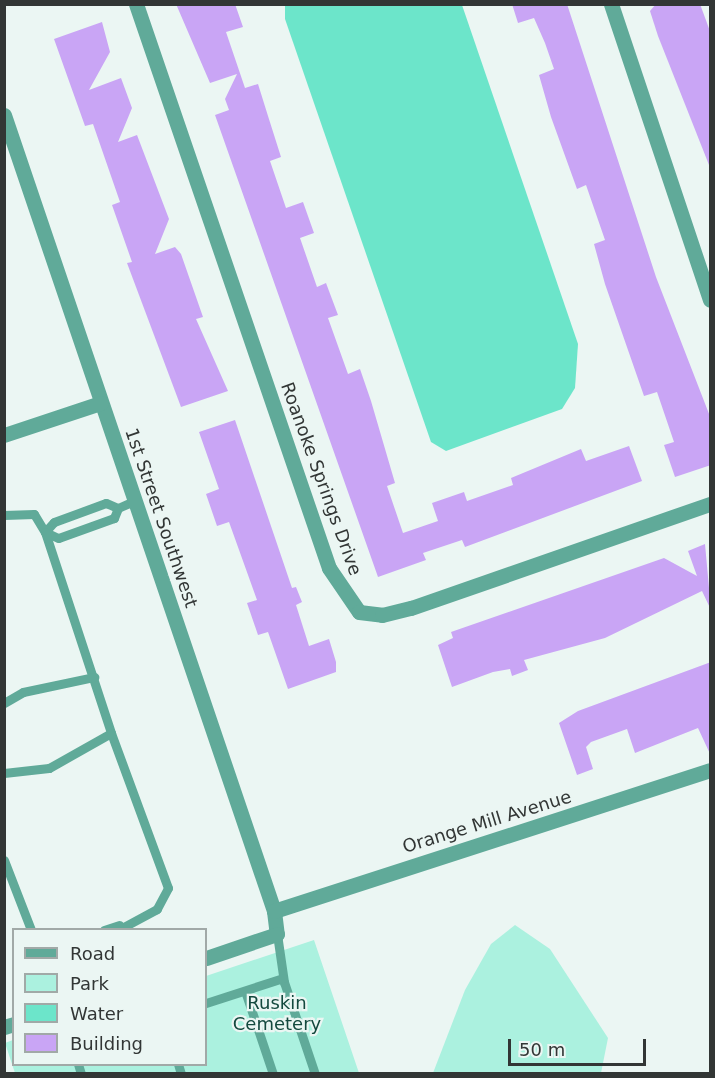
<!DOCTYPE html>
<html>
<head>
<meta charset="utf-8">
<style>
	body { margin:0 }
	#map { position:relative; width:715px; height:1078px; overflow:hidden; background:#ebf6f3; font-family:"DejaVu Sans",sans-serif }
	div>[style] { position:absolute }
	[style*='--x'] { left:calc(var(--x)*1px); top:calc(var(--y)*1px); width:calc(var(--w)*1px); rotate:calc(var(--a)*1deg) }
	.green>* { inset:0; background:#abf1df }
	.water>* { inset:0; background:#6ce5ca }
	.building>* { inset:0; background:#c9a5f5 }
	.lane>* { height:9px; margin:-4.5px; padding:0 4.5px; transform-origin:4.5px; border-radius:4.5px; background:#60aa99 }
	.street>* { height:15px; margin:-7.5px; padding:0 7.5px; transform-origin:7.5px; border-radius:7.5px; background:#60aa99 }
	span { translate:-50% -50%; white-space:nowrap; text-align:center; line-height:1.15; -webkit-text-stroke:4.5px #ebf6f3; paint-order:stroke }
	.street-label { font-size:18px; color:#323635 }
	.park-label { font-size:18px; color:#13493e }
	.frame { position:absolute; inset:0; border:6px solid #323635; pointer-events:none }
	.legend { position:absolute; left:12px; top:928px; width:195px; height:138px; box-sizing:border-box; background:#ebf6f3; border:2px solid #a1a9a7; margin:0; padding:8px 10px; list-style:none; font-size:18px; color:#323635 }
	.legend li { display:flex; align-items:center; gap:12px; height:30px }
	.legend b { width:30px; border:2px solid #a1a9a7 }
	.scale { position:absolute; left:508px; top:1039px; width:138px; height:27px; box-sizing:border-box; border:3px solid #323635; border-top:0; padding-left:8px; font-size:18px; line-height:21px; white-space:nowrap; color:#323635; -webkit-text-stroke:4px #ebf6f3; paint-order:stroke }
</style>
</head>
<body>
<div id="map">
	<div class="green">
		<div style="clip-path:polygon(515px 925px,550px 949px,608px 1038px,601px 1073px,433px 1073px,465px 990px,491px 944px)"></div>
		<div style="clip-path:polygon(314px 940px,359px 1073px,15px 1073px,5px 1043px,13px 1040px,14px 1064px,206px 1064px,206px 976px)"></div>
	</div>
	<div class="water">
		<div style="clip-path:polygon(285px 5px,462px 5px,578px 344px,575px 388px,562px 409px,446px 451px,431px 442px,285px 19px)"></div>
	</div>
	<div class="building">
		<div style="clip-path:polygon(176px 4px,235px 4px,243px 27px,226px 32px,245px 88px,258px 84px,268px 116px,281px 157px,270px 161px,286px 208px,303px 202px,314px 233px,300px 238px,317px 287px,326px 283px,338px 315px,328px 318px,348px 374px,360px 369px,371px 401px,395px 483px,387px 486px,403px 533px,438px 521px,432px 503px,464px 492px,467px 501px,513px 485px,511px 478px,581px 449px,586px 461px,629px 446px,642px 481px,465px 547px,462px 540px,423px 553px,426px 560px,378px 577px,215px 115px,229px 110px,225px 99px,237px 74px,210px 83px)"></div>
		<div style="clip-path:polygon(512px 4px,567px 4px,656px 277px,711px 419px,711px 465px,675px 477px,664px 445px,674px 442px,657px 392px,644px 396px,605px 284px,594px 244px,605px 240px,586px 185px,577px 189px,551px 117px,539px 75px,554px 69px,545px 43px,534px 18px,518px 23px)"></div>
		<div style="clip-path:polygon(656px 4px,700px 4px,711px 34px,711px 170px,658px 36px,650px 11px)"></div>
		<div style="clip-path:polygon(102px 22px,110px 52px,89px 90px,121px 78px,132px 108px,118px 142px,137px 135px,169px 219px,155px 254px,175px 247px,181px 254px,203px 317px,196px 319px,228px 391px,181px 407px,127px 263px,132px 262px,112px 205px,120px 202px,93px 124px,85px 126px,54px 39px)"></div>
		<div style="clip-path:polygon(235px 420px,292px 588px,296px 587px,302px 602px,296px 605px,309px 646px,329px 639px,336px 662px,336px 672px,288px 689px,268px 632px,258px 635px,247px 603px,257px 600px,229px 522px,217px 526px,206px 494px,219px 489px,199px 432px)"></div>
		<div style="clip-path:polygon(705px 544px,711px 610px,702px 591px,605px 638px,524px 660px,528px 670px,512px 676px,510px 669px,493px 672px,452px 687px,438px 645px,453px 638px,451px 632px,664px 558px,697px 576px,688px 551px)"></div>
		<div style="clip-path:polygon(711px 662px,711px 756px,698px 728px,635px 753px,627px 729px,591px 742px,586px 747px,593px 769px,577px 775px,559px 723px,578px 711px)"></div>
	</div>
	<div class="lane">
		<div style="--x:118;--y:508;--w:11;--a:112"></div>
		<div style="--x:114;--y:518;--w:59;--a:160.3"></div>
		<div style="--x:58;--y:538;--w:14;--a:-155"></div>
		<div style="--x:45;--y:532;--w:13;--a:-48"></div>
		<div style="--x:54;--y:522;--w:55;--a:-20.1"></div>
		<div style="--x:106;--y:503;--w:13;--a:23"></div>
		<div style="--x:118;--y:508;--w:17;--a:-24"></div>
		<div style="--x:4;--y:515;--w:30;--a:-2"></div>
		<div style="--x:34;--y:514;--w:21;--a:59"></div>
		<div style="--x:45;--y:532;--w:212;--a:71.8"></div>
		<div style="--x:4;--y:703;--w:22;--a:-30"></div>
		<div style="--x:23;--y:692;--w:73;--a:-11.9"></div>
		<div style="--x:4;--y:773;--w:45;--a:-6.3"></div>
		<div style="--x:49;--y:768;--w:71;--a:-29.4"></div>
		<div style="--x:111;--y:733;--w:165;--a:69.8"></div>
		<div style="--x:168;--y:888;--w:24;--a:118"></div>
		<div style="--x:157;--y:909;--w:44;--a:151.7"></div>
		<div style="--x:4;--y:860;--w:75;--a:68.9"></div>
		<div style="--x:104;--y:930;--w:16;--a:-18"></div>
		<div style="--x:277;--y:934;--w:49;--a:81.7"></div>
		<div style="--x:284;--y:982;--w:97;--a:71.4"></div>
		<div style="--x:245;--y:991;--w:88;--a:71.4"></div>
		<div style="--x:206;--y:1003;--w:81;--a:-18"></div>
		<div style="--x:78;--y:1064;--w:10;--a:73"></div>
		<div style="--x:178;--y:1064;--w:10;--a:73"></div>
	</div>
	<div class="street">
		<div style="--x:136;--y:4;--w:596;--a:71.11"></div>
		<div style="--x:329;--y:568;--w:53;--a:55.7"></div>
		<div style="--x:359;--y:612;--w:23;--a:7"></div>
		<div style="--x:382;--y:615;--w:30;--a:-14"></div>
		<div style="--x:411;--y:608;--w:317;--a:-19.2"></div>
		<div style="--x:611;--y:4;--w:312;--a:71.5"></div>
		<div style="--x:4;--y:115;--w:841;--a:71.26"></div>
		<div style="--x:274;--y:911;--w:23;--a:83"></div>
		<div style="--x:277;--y:934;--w:75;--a:161.3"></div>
		<div style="--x:4;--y:435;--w:102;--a:-18.3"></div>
		<div style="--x:274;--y:911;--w:458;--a:-17.9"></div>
		<div style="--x:4;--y:1027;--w:10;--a:-17"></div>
	</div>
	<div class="street-label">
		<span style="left:321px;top:479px;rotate:70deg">Roanoke Springs Drive</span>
		<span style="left:161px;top:518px;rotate:71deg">1st Street Southwest</span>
		<span style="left:487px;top:822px;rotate:-17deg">Orange Mill Avenue</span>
	</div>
	<div class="park-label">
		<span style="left:277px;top:1014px">Ruskin<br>Cemetery</span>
	</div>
	<div class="frame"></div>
	<ul class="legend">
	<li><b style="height:8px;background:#60aa99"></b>Road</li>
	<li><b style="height:16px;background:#abf1df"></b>Park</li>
	<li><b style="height:16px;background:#6ce5ca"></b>Water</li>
	<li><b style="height:16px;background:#c9a5f5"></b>Building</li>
	</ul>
	<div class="scale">50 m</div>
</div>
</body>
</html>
